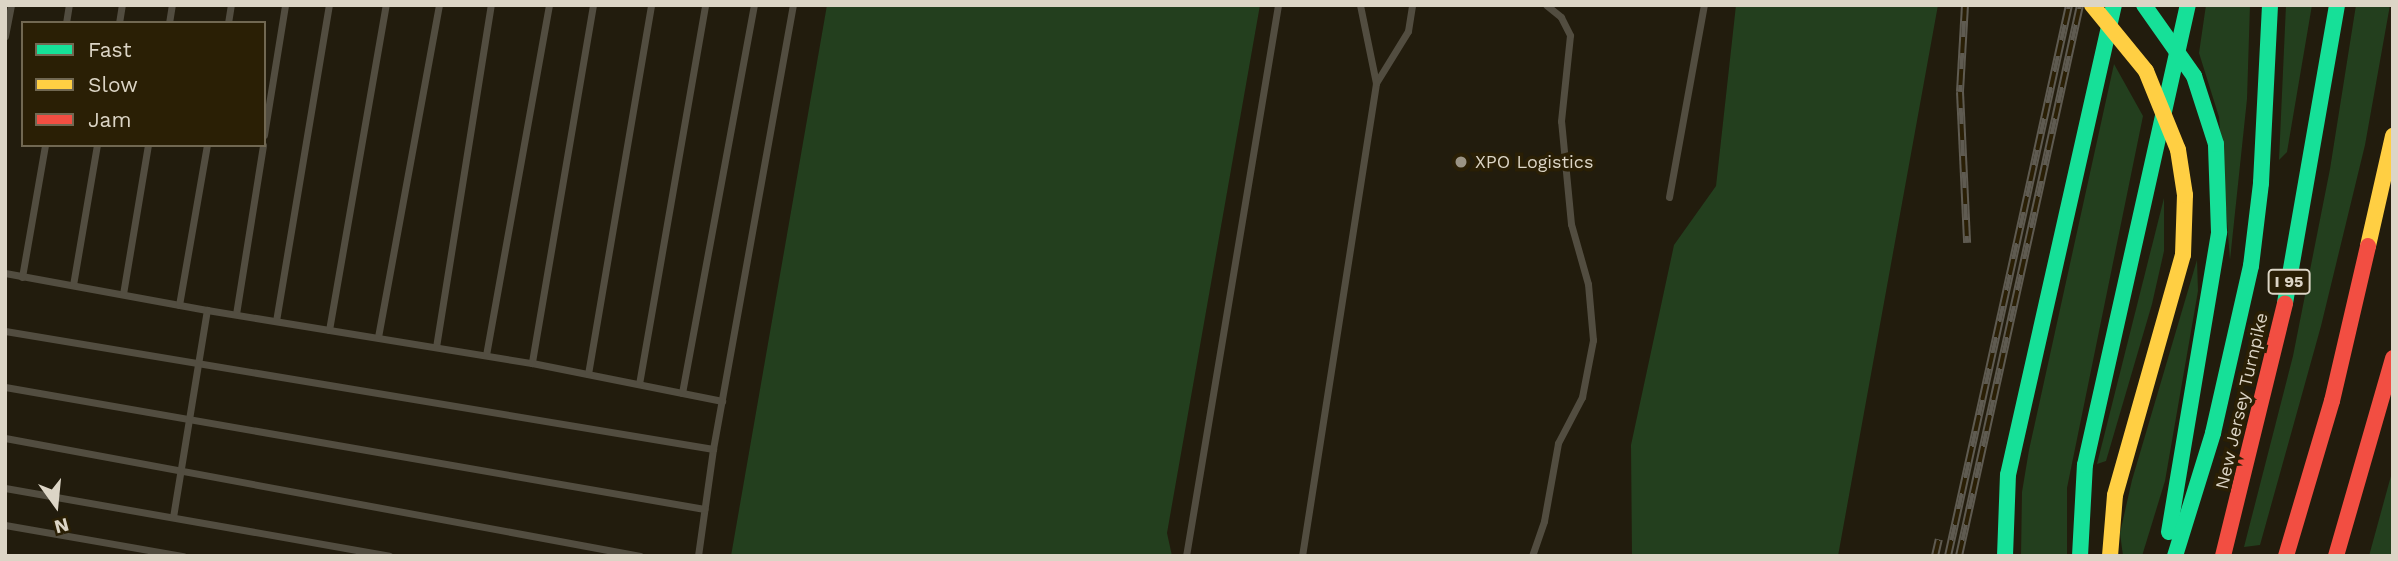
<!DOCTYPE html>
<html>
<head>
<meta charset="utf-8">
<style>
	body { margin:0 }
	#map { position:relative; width:2398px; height:561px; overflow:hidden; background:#221c0d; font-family:"Work Sans",sans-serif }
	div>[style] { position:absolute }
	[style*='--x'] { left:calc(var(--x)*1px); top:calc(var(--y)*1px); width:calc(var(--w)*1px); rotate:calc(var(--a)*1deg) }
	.green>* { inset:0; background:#233f1e }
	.lane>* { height:7px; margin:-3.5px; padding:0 3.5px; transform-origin:3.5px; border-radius:3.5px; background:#524d40 }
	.fast>* { height:16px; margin:-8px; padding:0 8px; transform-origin:8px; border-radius:8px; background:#16e098 }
	.slow>* { height:16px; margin:-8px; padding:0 8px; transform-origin:8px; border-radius:8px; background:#ffcf43 }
	.jam>* { height:16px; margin:-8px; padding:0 8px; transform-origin:8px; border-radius:8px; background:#f24e42 }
	.rail>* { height:8px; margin-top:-4px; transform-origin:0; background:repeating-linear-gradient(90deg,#2a1f05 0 16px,#5f5b51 0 32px); box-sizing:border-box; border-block:2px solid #5f5b51 }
	.fast-bridge>* { height:16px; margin:-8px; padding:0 8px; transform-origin:8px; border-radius:8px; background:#16e098 }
	.slow-bridge>* { height:16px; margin:-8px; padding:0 8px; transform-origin:8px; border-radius:8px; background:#ffcf43 }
	.dots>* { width:19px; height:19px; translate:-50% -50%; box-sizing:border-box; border:4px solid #2a1f05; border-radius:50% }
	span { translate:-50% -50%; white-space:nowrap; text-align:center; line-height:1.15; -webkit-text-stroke:7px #2a1f05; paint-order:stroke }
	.shield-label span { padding:2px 5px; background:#2a1f05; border:2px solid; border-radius:5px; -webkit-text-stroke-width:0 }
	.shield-label { font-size:16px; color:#dcd5c6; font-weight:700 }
	.poi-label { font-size:18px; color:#dcd5c6 }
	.left { translate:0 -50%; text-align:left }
	.street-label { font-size:18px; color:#dcd5c6 }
	.frame { position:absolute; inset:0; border:7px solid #dcd5c6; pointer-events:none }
	.legend { position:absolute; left:21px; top:21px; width:245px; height:126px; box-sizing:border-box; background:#2a1f05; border:2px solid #716852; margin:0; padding:9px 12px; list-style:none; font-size:21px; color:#dcd5c6 }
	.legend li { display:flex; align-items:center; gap:14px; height:35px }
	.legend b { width:35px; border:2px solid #716852 }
	.north { position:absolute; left:21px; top:470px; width:70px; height:70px; -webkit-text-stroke:5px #2a1f05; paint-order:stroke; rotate:165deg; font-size:19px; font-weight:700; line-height:28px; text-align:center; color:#dcd5c6 }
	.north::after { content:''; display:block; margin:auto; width:24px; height:32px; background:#dcd5c6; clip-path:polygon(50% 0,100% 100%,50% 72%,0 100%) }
</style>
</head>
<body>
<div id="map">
	<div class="green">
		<div style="clip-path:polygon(827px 5px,1260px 5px,1167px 533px,1172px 556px,731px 556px)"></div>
		<div style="clip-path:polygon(1736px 5px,1938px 5px,1838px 556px,1632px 556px,1631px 445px,1674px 245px,1716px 186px)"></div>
		<div style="clip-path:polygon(2206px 5px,2250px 5px,2247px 99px,2230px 260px,2219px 117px,2199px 53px)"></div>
		<div style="clip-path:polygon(2286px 5px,2312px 5px,2287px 152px,2279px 160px)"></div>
		<div style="clip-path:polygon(2356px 5px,2390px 5px,2365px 145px,2321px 326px,2260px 545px,2244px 547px,2293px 356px,2330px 169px)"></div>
		<div style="clip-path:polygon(2114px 64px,2143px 116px,2067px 488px,2067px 556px,2021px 556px,2022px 492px,2029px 450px)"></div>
		<div style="clip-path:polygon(2164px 198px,2164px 251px,2152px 304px,2106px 461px,2097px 464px)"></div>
		<div style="clip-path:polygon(2197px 260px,2198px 291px,2165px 481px,2142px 556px,2123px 556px,2120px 533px,2132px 480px)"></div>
		<div style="clip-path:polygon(2393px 469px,2393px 556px,2369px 556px,2389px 483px)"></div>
	</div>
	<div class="lane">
		<div style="--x:593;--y:5;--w:363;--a:99.7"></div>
		<div style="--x:532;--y:363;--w:194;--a:11.3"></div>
		<div style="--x:66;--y:23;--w:18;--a:-81"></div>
		<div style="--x:119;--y:23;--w:18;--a:-81"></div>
		<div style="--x:169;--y:23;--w:18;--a:-81"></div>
		<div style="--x:228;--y:23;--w:18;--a:-81"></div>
		<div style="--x:5;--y:36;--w:32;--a:-79"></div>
		<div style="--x:1376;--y:83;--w:61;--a:-58.4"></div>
		<div style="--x:1408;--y:31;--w:26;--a:-81"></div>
		<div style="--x:264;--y:135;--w:132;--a:-80.8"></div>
		<div style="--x:1669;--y:197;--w:195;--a:-79.7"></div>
		<div style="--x:5;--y:273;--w:205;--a:10.4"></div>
		<div style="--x:22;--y:277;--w:134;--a:-80.1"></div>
		<div style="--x:73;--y:285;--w:142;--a:-80.3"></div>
		<div style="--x:123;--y:294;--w:151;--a:-80.5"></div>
		<div style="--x:179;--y:305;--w:162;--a:-80.1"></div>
		<div style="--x:236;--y:314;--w:171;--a:-80.9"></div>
		<div style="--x:276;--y:321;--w:320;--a:-80.5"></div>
		<div style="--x:329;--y:330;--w:330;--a:-80.1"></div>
		<div style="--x:5;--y:331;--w:718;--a:9.46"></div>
		<div style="--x:713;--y:449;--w:108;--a:98"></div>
		<div style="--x:378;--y:337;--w:338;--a:-79.6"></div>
		<div style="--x:436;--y:347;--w:346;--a:-80.9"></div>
		<div style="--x:486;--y:355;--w:356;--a:-79.8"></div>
		<div style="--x:588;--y:374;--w:374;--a:-80.3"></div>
		<div style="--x:639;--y:384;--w:385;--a:-80.1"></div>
		<div style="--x:5;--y:387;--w:710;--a:9.9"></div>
		<div style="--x:682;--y:393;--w:395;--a:-79.5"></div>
		<div style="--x:5;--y:438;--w:646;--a:10.53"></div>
		<div style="--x:713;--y:449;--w:451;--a:-79.8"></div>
		<div style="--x:5;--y:488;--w:390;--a:10"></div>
		<div style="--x:173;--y:517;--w:210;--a:-80.7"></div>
		<div style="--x:207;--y:310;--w:329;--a:9.3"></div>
		<div style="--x:5;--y:525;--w:181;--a:9.9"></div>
		<div style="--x:1186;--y:556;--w:559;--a:-80.52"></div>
		<div style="--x:1302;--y:556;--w:479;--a:-81.1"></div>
		<div style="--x:1376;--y:83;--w:80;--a:-101.6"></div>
		<div style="--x:1532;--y:556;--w:37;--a:-71"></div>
		<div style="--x:1544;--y:521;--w:79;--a:-79.8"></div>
		<div style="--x:1558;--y:443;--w:52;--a:-62.4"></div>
		<div style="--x:1582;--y:397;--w:58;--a:-79.1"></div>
		<div style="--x:1593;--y:340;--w:56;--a:-95.1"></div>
		<div style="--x:1588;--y:284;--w:62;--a:-105.8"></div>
		<div style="--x:1571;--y:224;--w:103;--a:-95.5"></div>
		<div style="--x:1561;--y:121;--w:86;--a:-84"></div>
		<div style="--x:1570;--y:35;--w:20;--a:-117"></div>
		<div style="--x:1561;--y:17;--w:19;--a:-141"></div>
	</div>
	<div class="fast">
		<div style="--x:2285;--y:303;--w:303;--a:-80.1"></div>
		<div style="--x:2169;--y:532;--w:304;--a:-80.5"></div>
		<div style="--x:2219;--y:232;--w:88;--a:-92"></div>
		<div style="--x:2216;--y:144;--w:71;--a:-107.9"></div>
		<div style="--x:2005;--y:556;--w:81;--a:-87.9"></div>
		<div style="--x:2008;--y:475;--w:482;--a:-77.3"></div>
		<div style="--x:2080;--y:556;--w:91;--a:-86.9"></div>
		<div style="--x:2085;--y:465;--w:471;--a:-77.4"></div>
		<div style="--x:2175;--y:556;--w:129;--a:-72.8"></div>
		<div style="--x:2213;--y:433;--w:171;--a:-77.2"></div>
		<div style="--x:2251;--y:266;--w:84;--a:-83.1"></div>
		<div style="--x:2261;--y:183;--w:178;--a:-87.1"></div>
	</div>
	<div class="slow">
		<div style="--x:2368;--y:246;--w:113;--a:-77.2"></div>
		<div style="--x:2110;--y:556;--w:61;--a:-85.3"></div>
		<div style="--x:2115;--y:495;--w:249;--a:-74.2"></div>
		<div style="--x:2183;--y:255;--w:60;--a:-88.1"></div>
		<div style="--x:2185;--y:195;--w:46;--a:-98.8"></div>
	</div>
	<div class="jam">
		<div style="--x:2223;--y:556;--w:260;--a:-76.2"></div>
		<div style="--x:2286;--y:556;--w:162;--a:-73.5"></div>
		<div style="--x:2332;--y:401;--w:159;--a:-76.9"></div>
		<div style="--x:2336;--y:556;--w:206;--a:-73.9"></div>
	</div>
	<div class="rail">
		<div style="--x:1965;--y:5;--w:87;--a:93.3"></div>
		<div style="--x:1960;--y:92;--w:151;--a:87.3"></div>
		<div style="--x:1935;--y:556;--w:17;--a:-77"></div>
		<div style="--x:1948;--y:556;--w:564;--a:-77.61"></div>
		<div style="--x:1959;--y:556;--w:564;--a:-77.61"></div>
	</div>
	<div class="fast-bridge">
		<div style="--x:2144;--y:5;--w:87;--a:54.8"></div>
	</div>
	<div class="slow-bridge">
		<div style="--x:2092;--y:5;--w:85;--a:50.7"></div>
		<div style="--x:2146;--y:71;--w:85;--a:67.9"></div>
	</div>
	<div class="dots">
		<div style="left:1461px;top:162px;background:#9b9485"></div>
	</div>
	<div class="shield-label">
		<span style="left:2289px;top:282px">I 95</span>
	</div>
	<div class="poi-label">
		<span class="left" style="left:1475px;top:162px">XPO Logistics</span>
	</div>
	<div class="street-label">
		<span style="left:2242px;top:401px;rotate:-77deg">New Jersey Turnpike</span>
	</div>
	<div class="frame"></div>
	<ul class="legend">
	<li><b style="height:9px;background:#16e098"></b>Fast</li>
	<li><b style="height:9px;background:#ffcf43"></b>Slow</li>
	<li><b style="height:9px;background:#f24e42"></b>Jam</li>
	</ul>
	<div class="north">N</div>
</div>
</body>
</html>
